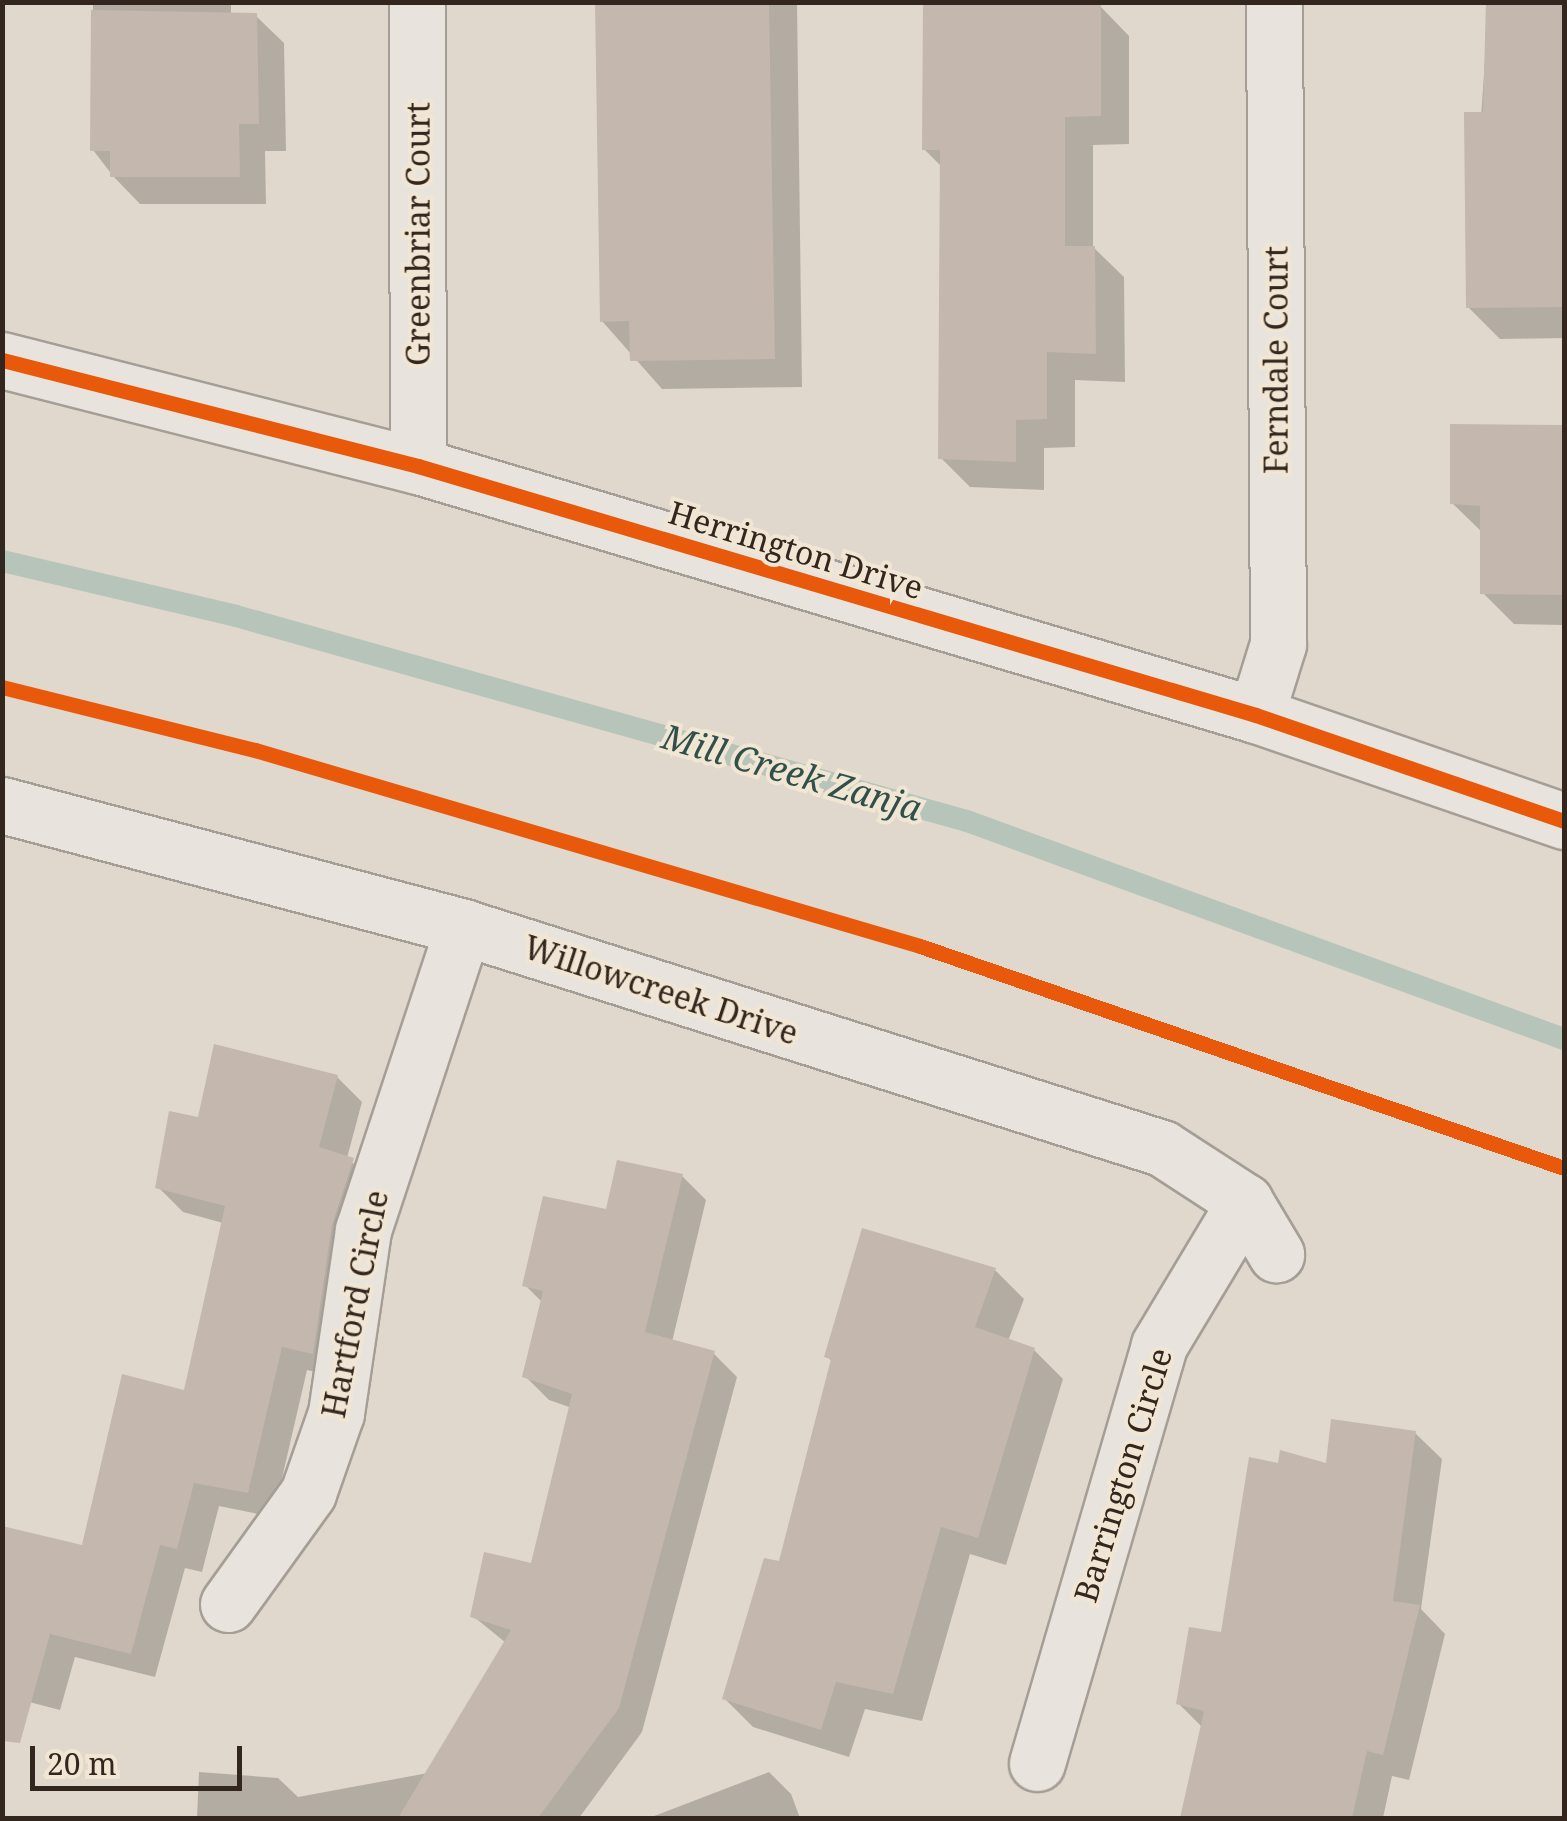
<!DOCTYPE html>
<html>
<head>
<meta charset="utf-8">
<style>
	body { margin:0 }
	#map { position:relative; width:1567px; height:1821px; overflow:hidden; background:#e0d8cc; font-family:"Noto Serif",serif }
	div>[style] { position:absolute }
	[style*='--x'] { left:calc(var(--x)*1px); top:calc(var(--y)*1px); width:calc(var(--w)*1px); rotate:calc(var(--a)*1deg) }
	.shadow>* { inset:0; background:#0003 }
	.stream>* { height:22px; margin:-11px; padding:0 11px; transform-origin:11px; border-radius:11px; background:#b7c4ba }
	.building>* { inset:0; background:#c3b7ae }
	.roads { filter:drop-shadow(2px 0 #a59e96) drop-shadow(-2px 0 #a59e96) drop-shadow(0 2px #a59e96) drop-shadow(0 -2px #a59e96) }
	.minor>* { height:55px; margin:-27.5px; padding:0 27.5px; transform-origin:27.5px; border-radius:27.5px; background:#e8e4dd }
	.cycleway>* { height:15px; margin:-7.5px; padding:0 7.5px; transform-origin:7.5px; border-radius:7.5px; background:#e8590c }
	span { translate:-50% -50%; white-space:nowrap; text-align:center; line-height:1.15; -webkit-text-stroke:8px #f1e5d3; paint-order:stroke }
	.street-label { font-size:32px; color:#33261f }
	.water-label { font-size:35px; color:#30504b; font-style:italic }
	.frame { position:absolute; inset:0; border:5px solid #33261f; pointer-events:none }
	.scale { position:absolute; left:30px; top:1746px; width:212px; height:45px; box-sizing:border-box; border:5px solid #33261f; border-top:0; padding-left:12px; font-size:30px; line-height:35px; white-space:nowrap; color:#33261f; -webkit-text-stroke:8px #f1e5d3; paint-order:stroke }
</style>
</head>
<body>
<div id="map">
	<div class="shadow">
		<div style="clip-path:polygon(93px 2px,231px 2px,231px 15px,256px 16px,284px 43px,286px 151px,265px 151px,266px 204px,140px 204px,113px 176px,93px 150px)"></div>
		<div style="clip-path:polygon(598px 2px,797px 2px,802px 387px,662px 389px,602px 321px)"></div>
		<div style="clip-path:polygon(943px 2px,1081px 2px,1100px 6px,1129px 36px,1129px 144px,1093px 145px,1093px 247px,1124px 277px,1125px 382px,1075px 380px,1075px 447px,1044px 448px,1044px 490px,970px 487px,941px 458px,942px 167px,924px 149px)"></div>
		<div style="clip-path:polygon(1489px 2px,1564px 2px,1564px 338px,1500px 339px,1468px 307px)"></div>
		<div style="clip-path:polygon(1452px 426px,1564px 428px,1564px 625px,1514px 624px,1483px 593px,1483px 533px,1452px 503px)"></div>
		<div style="clip-path:polygon(337px 1077px,362px 1102px,347px 1158px,378px 1185px,338px 1377px,307px 1370px,273px 1517px,219px 1506px,202px 1572px,185px 1568px,155px 1677px,75px 1657px,60px 1710px,2px 1695px,84px 1548px,186px 1393px,223px 1223px,183px 1212px,158px 1187px,200px 1120px)"></div>
		<div style="clip-path:polygon(682px 1176px,706px 1200px,672px 1342px,713px 1353px,737px 1377px,642px 1732px,579px 1818px,197px 1818px,199px 1772px,278px 1778px,298px 1797px,428px 1773px,506px 1643px,473px 1616px,532px 1566px,572px 1408px,549px 1400px,525px 1376px,543px 1303px,525px 1285px,608px 1212px)"></div>
		<div style="clip-path:polygon(995px 1270px,1024px 1299px,1008px 1341px,1034px 1350px,1063px 1379px,1006px 1565px,970px 1554px,922px 1721px,865px 1709px,849px 1757px,753px 1727px,724px 1698px,780px 1564px,833px 1362px,826px 1356px)"></div>
		<div style="clip-path:polygon(1415px 1433px,1442px 1459px,1421px 1609px,1445px 1634px,1409px 1780px,1392px 1776px,1383px 1818px,1182px 1818px,1203px 1728px,1179px 1704px,1223px 1635px,1280px 1466px,1328px 1466px)"></div>
		<div style="clip-path:polygon(769px 1772px,791px 1794px,800px 1818px,649px 1818px)"></div>
	</div>
	<div class="stream">
		<div style="--x:2;--y:561;--w:240;--a:13.2"></div>
		<div style="--x:236;--y:616;--w:759;--a:15.67"></div>
		<div style="--x:967;--y:821;--w:636;--a:20.06"></div>
	</div>
	<div class="building">
		<div style="clip-path:polygon(595px 2px,769px 2px,775px 359px,630px 361px,629px 321px,600px 322px)"></div>
		<div style="clip-path:polygon(923px 2px,1101px 4px,1101px 116px,1065px 117px,1065px 246px,1095px 246px,1096px 354px,1047px 352px,1047px 419px,1016px 420px,1016px 462px,938px 459px,940px 150px,922px 150px)"></div>
		<div style="clip-path:polygon(1486px 2px,1564px 2px,1564px 307px,1466px 308px,1464px 112px,1483px 112px)"></div>
		<div style="clip-path:polygon(91px 10px,257px 13px,259px 124px,239px 124px,240px 177px,110px 177px,110px 151px,90px 151px)"></div>
		<div style="clip-path:polygon(1450px 424px,1564px 425px,1564px 595px,1480px 594px,1480px 506px,1450px 504px)"></div>
		<div style="clip-path:polygon(214px 1044px,338px 1075px,319px 1147px,354px 1158px,332px 1225px,313px 1354px,282px 1347px,248px 1493px,194px 1483px,177px 1549px,160px 1545px,131px 1654px,50px 1634px,20px 1743px,2px 1741px,2px 1526px,82px 1545px,122px 1374px,184px 1390px,225px 1206px,155px 1188px,169px 1111px,198px 1117px)"></div>
		<div style="clip-path:polygon(617px 1160px,683px 1174px,645px 1332px,715px 1351px,619px 1708px,538px 1818px,398px 1818px,511px 1630px,470px 1617px,484px 1552px,531px 1563px,572px 1394px,522px 1377px,543px 1291px,522px 1286px,543px 1196px,606px 1209px)"></div>
		<div style="clip-path:polygon(862px 1228px,996px 1268px,975px 1327px,1035px 1348px,978px 1538px,941px 1527px,893px 1694px,836px 1682px,821px 1730px,722px 1699px,764px 1558px,779px 1561px,831px 1359px,824px 1357px)"></div>
		<div style="clip-path:polygon(1331px 1419px,1416px 1431px,1393px 1601px,1420px 1605px,1383px 1755px,1367px 1751px,1352px 1818px,1180px 1818px,1204px 1711px,1176px 1704px,1189px 1627px,1221px 1632px,1249px 1457px,1278px 1463px,1280px 1450px,1326px 1463px)"></div>
	</div>
	<div class="roads">
		<div class="minor">
			<div style="--x:417;--y:2;--w:464;--a:89.9"></div>
			<div style="--x:2;--y:360;--w:429;--a:14.3"></div>
			<div style="--x:418;--y:466;--w:874;--a:16.55"></div>
			<div style="--x:1256;--y:715;--w:326;--a:19"></div>
			<div style="--x:1256;--y:715;--w:74;--a:-72.8"></div>
			<div style="--x:1278;--y:644;--w:642;--a:-90.36"></div>
			<div style="--x:2;--y:805;--w:477;--a:14.8"></div>
			<div style="--x:463;--y:927;--w:733;--a:17.55"></div>
			<div style="--x:1162;--y:1148;--w:99;--a:33"></div>
			<div style="--x:1245;--y:1202;--w:61;--a:59.2"></div>
			<div style="--x:228;--y:1604;--w:137;--a:-54.2"></div>
			<div style="--x:308;--y:1493;--w:85;--a:-70.7"></div>
			<div style="--x:336;--y:1413;--w:185;--a:-81.6"></div>
			<div style="--x:363;--y:1230;--w:319;--a:-71.7"></div>
			<div style="--x:1037;--y:1763;--w:435;--a:-73.7"></div>
			<div style="--x:1159;--y:1345;--w:167;--a:-59"></div>
		</div>
	</div>
	<div class="cycleway">
		<div style="--x:2;--y:360;--w:429;--a:14.3"></div>
		<div style="--x:418;--y:466;--w:874;--a:16.55"></div>
		<div style="--x:1256;--y:715;--w:326;--a:19"></div>
		<div style="--x:2;--y:687;--w:261;--a:14"></div>
		<div style="--x:255;--y:750;--w:693;--a:16.42"></div>
		<div style="--x:920;--y:946;--w:681;--a:19.02"></div>
	</div>
	<div class="street-label">
		<span style="left:418px;top:234px;rotate:-90deg">Greenbriar Court</span>
		<span style="left:1276px;top:360px;rotate:-90deg">Ferndale Court</span>
		<span style="left:796px;top:550px;rotate:17deg">Herrington Drive</span>
		<span style="left:661px;top:990px;rotate:18deg">Willowcreek Drive</span>
		<span style="left:355px;top:1304px;rotate:-79deg">Hartford Circle</span>
		<span style="left:1123px;top:1475px;rotate:-73deg">Barrington Circle</span>
	</div>
	<div class="water-label">
		<span style="left:792px;top:772px;rotate:16deg">Mill Creek Zanja</span>
	</div>
	<div class="frame"></div>
	<div class="scale">20 m</div>
</div>
</body>
</html>
